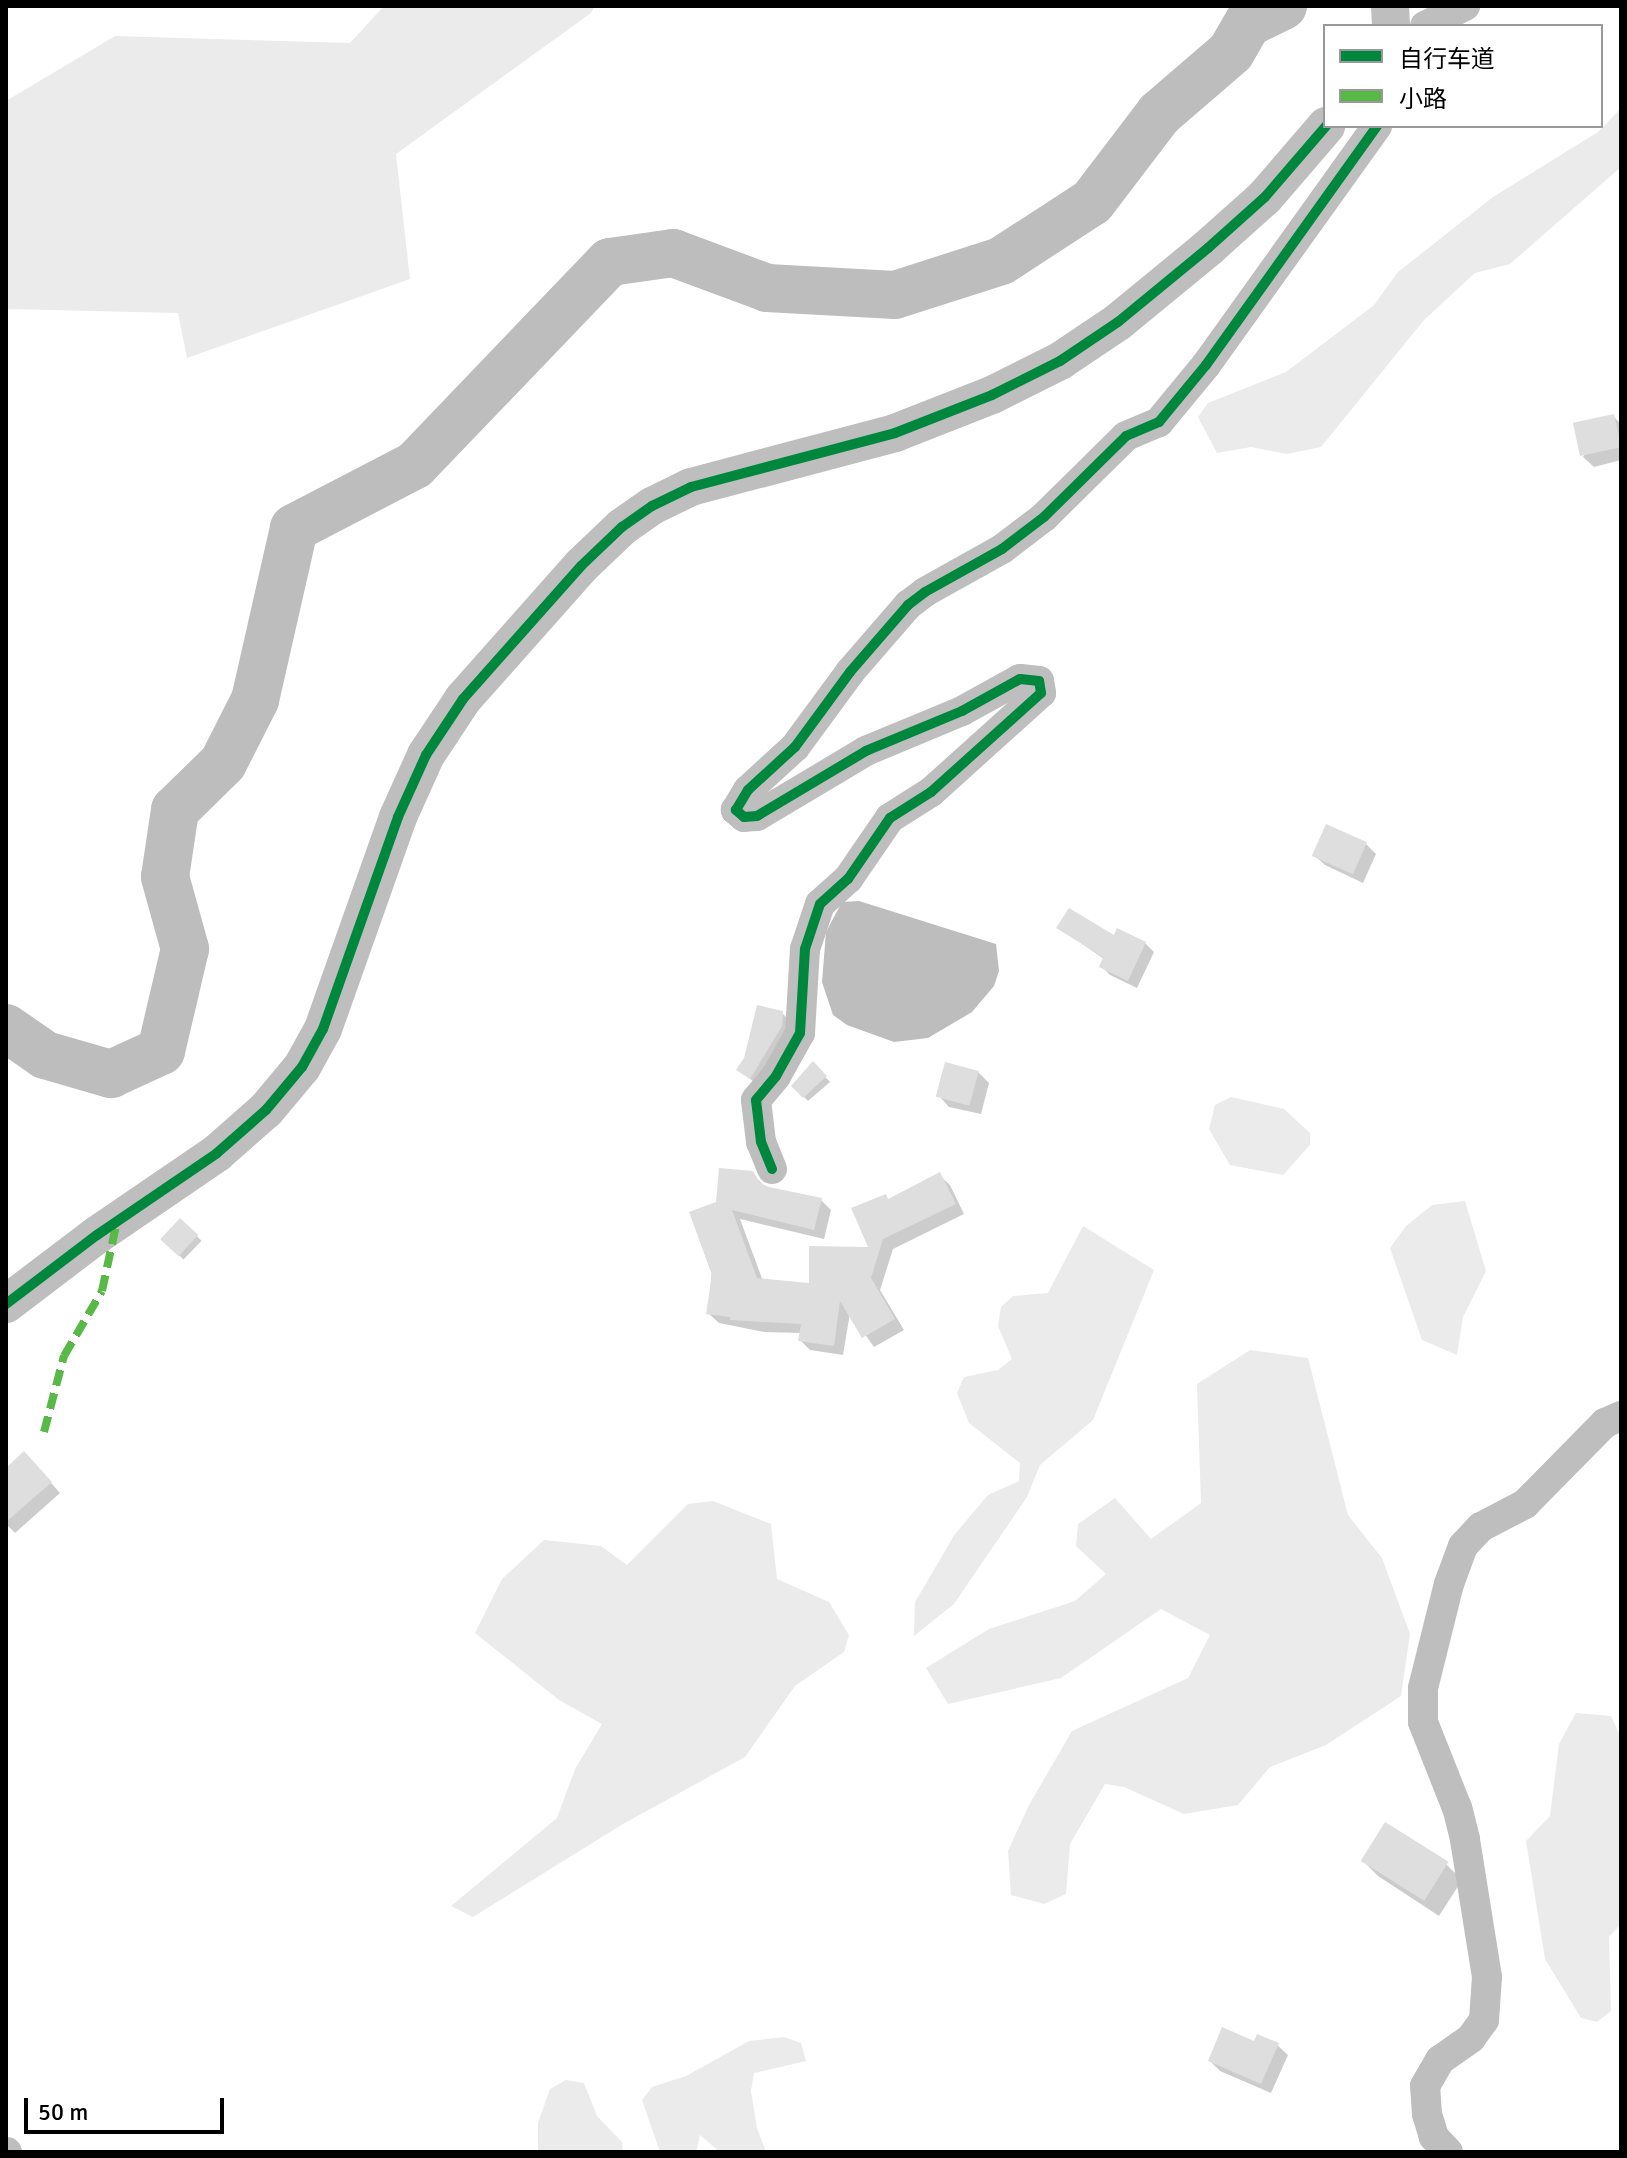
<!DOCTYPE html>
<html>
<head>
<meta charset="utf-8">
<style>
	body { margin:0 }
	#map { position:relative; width:1627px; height:2158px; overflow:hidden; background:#fff; font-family:Signika,"Noto Sans SC",sans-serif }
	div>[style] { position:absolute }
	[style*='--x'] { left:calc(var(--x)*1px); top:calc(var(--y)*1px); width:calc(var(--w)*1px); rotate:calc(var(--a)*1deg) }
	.green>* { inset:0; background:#ebebeb }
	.water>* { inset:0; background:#bdbdbd }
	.shadow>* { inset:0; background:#0003; transform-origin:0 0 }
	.river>* { height:48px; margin:-24px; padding:0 24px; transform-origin:24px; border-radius:24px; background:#bdbdbd }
	.building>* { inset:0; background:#dedede; transform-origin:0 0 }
	.minor>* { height:30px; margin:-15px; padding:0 15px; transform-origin:15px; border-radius:15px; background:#bebebe }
	.tertiary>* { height:38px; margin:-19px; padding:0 19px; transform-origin:19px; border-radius:19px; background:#bebebe }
	.quiet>* { height:8px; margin-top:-4px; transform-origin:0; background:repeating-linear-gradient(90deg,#58b947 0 16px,transparent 0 24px) }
	.cycleway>* { height:10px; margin:-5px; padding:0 5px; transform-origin:5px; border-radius:5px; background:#00873e }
	span { translate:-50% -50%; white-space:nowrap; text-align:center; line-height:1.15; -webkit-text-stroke:7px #fff; paint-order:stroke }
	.frame { position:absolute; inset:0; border:8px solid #000; pointer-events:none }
	.legend { position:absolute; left:1323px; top:24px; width:280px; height:104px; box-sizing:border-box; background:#fff; border:2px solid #999; margin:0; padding:10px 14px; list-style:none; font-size:24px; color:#000 }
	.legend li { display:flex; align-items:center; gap:16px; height:40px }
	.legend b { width:40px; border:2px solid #999 }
	.scale { position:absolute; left:24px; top:2098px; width:200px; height:36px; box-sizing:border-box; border:4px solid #000; border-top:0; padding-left:10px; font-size:24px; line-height:28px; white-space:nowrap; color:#000; -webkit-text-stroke:6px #fff; paint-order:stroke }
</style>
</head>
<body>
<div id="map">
	<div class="green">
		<div style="clip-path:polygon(384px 6px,595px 6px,591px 13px,396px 154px,410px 279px,187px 358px,178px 313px,6px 309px,6px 101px,115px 36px,350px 43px)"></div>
		<div style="clip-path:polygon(1621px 108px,1621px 167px,1510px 264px,1475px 273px,1424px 320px,1321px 447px,1287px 454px,1251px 447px,1217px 453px,1198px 417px,1208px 403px,1286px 372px,1374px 305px,1398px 272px,1493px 197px,1598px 132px)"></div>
		<div style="clip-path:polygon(1231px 1097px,1284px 1109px,1310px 1133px,1310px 1145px,1283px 1175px,1230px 1165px,1209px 1129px,1215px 1105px)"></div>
		<div style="clip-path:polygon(1465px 1201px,1486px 1271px,1463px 1317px,1457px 1355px,1422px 1340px,1390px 1248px,1406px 1226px,1432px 1205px)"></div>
		<div style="clip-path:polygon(1083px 1226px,1154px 1270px,1093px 1420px,1040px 1465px,1027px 1497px,954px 1604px,914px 1636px,915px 1602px,955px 1534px,988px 1495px,1019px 1481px,1020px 1463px,969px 1423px,957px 1393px,964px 1377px,998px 1370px,1012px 1359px,998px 1326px,1001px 1307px,1013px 1296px,1048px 1293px)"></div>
		<div style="clip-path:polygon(1250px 1350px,1308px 1358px,1348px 1515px,1382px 1558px,1410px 1634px,1401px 1696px,1326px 1745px,1270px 1767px,1238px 1805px,1184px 1814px,1124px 1787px,1105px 1784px,1070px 1844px,1066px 1894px,1044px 1904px,1011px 1895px,1008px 1851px,1029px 1805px,1072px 1731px,1188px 1678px,1210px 1635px,1161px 1609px,1061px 1678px,948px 1704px,926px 1668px,989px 1629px,1075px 1601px,1106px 1574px,1076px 1546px,1078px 1524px,1115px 1498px,1151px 1539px,1201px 1503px,1197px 1384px)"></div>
		<div style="clip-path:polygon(713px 1501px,771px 1524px,777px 1579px,829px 1602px,849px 1635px,844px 1652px,795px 1686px,745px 1757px,623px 1824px,473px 1917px,451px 1906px,557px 1818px,575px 1769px,602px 1724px,559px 1700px,475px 1633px,502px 1579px,544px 1540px,601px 1546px,627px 1565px,688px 1504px)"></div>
		<div style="clip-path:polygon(1576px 1713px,1611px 1716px,1621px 1737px,1621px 1924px,1609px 1937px,1611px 2011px,1597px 2022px,1581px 2018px,1545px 1959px,1526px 1841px,1550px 1816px,1559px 1744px)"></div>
		<div style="clip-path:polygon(784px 2037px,801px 2043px,806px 2061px,754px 2073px,751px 2091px,757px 2128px,766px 2152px,720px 2152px,700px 2135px,696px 2152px,660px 2152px,642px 2100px,652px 2087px,686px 2076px,749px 2041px)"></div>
		<div style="clip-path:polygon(566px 2080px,584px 2083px,597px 2116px,622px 2142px,623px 2152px,538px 2152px,538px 2123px,550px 2089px)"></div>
	</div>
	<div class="water">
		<div style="clip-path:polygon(859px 901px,996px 944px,999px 971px,994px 986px,972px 1012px,928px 1038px,894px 1042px,847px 1025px,833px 1015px,822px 982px,826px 932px,842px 902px)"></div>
	</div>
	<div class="shadow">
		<div style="clip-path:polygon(1613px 416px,1621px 424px,1621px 460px,1594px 467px,1583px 457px)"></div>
		<div style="clip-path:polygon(1366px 844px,1376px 854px,1363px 883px,1325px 865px,1314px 855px)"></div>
		<div style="clip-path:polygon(1059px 928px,1145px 943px,1154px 952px,1137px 988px,1110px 975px,1101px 966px,1104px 959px)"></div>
		<div style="clip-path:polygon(782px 1013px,791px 1022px,759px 1086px,739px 1070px)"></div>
		<div style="clip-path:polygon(813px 1064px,830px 1082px,808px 1101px,794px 1086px)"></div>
		<div style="clip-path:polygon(978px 1072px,989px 1083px,981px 1114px,949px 1107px,939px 1096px)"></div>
		<div style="clip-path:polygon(752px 1173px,765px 1187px,821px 1200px,831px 1210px,824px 1239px,740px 1219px,763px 1281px,811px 1285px,871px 1249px,889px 1200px,939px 1175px,950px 1185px,964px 1214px,893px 1249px,880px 1290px,904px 1330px,874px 1347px,850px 1313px,843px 1355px,810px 1350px,800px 1340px,801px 1333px,764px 1332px,719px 1323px,708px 1313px,718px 1203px)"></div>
		<div style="left:180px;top:1220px;width:30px;height:26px;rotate:44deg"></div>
		<div style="clip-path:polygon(34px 1464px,60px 1493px,15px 1533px,6px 1524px,6px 1470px)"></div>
		<div style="clip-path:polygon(1362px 1860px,1446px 1864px,1462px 1880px,1439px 1916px,1378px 1876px)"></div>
		<div style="clip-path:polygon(1255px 2044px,1277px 2045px,1288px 2055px,1271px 2093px,1220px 2071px,1210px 2061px)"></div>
	</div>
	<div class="river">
		<div style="--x:6;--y:1028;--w:47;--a:34.7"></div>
		<div style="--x:45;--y:1055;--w:69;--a:16.1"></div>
		<div style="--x:111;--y:1074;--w:55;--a:-24.7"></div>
		<div style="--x:161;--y:1051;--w:105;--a:-76.8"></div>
		<div style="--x:185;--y:949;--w:75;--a:-105.5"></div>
		<div style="--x:165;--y:877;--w:68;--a:-81.5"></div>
		<div style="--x:175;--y:810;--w:67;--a:-44.4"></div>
		<div style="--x:223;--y:763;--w:71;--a:-63.1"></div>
		<div style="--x:255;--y:700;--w:176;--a:-77.2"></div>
		<div style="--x:294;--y:528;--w:136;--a:-27.5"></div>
		<div style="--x:415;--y:465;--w:281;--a:-46.2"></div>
		<div style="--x:610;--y:262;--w:64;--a:-8.1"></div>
		<div style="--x:673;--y:253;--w:100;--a:20.4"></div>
		<div style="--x:767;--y:288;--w:128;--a:3.1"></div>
		<div style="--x:895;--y:295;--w:111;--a:-17.8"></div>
		<div style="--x:1001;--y:261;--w:108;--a:-33"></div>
		<div style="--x:1092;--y:202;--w:111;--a:-52.7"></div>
		<div style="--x:1159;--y:114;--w:95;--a:-40.7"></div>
		<div style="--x:1231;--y:52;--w:34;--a:-60"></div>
		<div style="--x:1248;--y:23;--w:39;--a:-26"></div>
	</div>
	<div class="building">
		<div style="left:1614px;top:414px;width:34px;height:42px;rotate:78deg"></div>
		<div style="left:1326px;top:824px;width:45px;height:35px;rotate:24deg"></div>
		<div style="clip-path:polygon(1069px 908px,1114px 935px,1117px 928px,1146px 942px,1128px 981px,1099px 967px,1103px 957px,1056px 928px)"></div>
		<div style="clip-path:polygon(757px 1005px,783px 1011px,782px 1026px,750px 1079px,736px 1070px,744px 1058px)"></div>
		<div style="clip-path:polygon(813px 1061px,827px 1076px,803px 1098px,791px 1086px)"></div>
		<div style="left:945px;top:1062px;width:35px;height:36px;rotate:15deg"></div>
		<div style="clip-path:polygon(719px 1168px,753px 1171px,760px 1183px,769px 1187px,822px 1198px,814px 1230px,732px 1210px,757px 1278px,809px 1283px,809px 1246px,868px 1247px,851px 1208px,886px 1194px,888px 1199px,940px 1172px,956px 1204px,883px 1239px,871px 1278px,895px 1319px,862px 1338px,840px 1301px,834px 1346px,798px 1341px,801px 1324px,730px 1320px,730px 1317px,706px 1314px,712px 1275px,689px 1212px,716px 1202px)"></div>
		<div style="left:180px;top:1218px;width:25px;height:29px;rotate:43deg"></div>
		<div style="clip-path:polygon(24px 1451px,52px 1482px,6px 1522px,6px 1468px)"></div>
		<div style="left:1385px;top:1822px;width:75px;height:46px;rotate:32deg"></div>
		<div style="clip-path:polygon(1222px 2027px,1254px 2041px,1257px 2034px,1279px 2043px,1261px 2084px,1208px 2061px)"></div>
	</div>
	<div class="minor">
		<div style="--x:1425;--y:26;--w:45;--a:-26.6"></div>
		<div style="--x:772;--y:1169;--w:29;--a:-112"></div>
		<div style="--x:761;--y:1142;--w:42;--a:-96.8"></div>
		<div style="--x:756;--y:1100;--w:31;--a:-50"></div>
		<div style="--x:776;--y:1076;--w:49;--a:-60.8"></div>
		<div style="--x:800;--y:1033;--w:84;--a:-86.6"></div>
		<div style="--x:805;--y:949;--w:47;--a:-71.6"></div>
		<div style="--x:820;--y:904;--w:38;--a:-42"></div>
		<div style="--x:848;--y:879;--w:74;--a:-55.5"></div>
		<div style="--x:890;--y:818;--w:49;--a:-32.4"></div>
		<div style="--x:931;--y:792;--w:148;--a:-42"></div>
		<div style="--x:1041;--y:693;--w:12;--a:-99"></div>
		<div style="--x:1039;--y:681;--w:19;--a:-174"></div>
		<div style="--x:1020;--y:679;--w:66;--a:151.1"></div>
		<div style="--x:962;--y:711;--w:104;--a:157.4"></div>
		<div style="--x:866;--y:751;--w:127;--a:149.2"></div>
		<div style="--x:757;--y:816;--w:13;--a:176"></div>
		<div style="--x:744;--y:817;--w:11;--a:-139"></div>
		<div style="--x:736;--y:810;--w:23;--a:-59"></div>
		<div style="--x:748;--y:790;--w:64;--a:-42.5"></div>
		<div style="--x:795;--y:747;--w:93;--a:-53.7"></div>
		<div style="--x:850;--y:672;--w:89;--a:-49.1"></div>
		<div style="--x:908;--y:605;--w:21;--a:-37"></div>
		<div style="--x:925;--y:592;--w:88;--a:-29.2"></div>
		<div style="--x:1002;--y:549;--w:53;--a:-37.3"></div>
		<div style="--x:1044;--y:517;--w:115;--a:-44.6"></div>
		<div style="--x:1126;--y:436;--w:36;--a:-23"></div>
		<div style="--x:1159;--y:422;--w:74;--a:-50.5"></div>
		<div style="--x:1206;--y:365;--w:294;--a:-54.4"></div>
		<div style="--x:6;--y:2152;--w:1;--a:0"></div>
		<div style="--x:1448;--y:2152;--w:21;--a:-133"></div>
		<div style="--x:1434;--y:2137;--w:24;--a:-107"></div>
		<div style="--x:1427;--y:2114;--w:28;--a:-94"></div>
		<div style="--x:1425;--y:2086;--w:30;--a:-60"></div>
		<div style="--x:1440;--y:2060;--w:38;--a:-35"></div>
		<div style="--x:1471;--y:2038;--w:22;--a:-54"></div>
		<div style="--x:1484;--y:2020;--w:43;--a:-86"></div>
		<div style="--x:1487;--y:1977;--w:140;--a:-99.1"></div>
		<div style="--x:1465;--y:1839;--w:32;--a:-104"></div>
		<div style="--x:1457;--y:1808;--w:92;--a:-111.6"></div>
		<div style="--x:1423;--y:1722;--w:34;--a:-90"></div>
		<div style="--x:1423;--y:1688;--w:107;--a:-76"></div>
		<div style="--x:1449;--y:1584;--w:40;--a:-69.8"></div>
		<div style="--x:1463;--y:1546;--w:26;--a:-47"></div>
		<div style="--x:1481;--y:1527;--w:50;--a:-27.6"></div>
		<div style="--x:1525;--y:1504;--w:114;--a:-45.4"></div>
		<div style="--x:1605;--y:1423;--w:17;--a:-24"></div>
	</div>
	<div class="tertiary">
		<div style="--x:1390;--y:6;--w:20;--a:87"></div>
		<div style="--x:6;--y:1304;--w:114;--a:-37.2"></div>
		<div style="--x:97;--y:1235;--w:145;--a:-34.3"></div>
		<div style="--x:217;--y:1153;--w:65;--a:-41.3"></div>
		<div style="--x:266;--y:1110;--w:56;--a:-50.1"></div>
		<div style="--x:302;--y:1067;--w:43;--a:-61.1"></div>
		<div style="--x:323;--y:1029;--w:225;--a:-70.5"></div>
		<div style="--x:398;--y:817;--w:68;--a:-65.7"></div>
		<div style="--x:426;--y:755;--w:67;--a:-56.5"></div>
		<div style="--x:463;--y:699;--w:178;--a:-48.4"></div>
		<div style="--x:581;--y:566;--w:57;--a:-43.6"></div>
		<div style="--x:622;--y:527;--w:37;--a:-35"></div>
		<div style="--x:652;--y:506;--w:43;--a:-26"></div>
		<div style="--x:691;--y:487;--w:211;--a:-14.8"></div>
		<div style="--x:895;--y:433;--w:104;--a:-21.4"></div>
		<div style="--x:992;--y:395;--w:76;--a:-26.6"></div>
		<div style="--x:1060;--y:361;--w:70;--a:-33.9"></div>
		<div style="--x:1118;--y:322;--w:117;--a:-39.4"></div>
		<div style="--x:1208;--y:248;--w:76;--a:-41.8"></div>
		<div style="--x:1265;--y:197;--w:94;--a:-49.3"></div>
	</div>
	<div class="quiet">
		<div style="--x:44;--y:1432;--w:79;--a:-75.3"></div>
		<div style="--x:64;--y:1356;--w:75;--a:-59.7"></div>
		<div style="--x:102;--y:1291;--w:72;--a:-77.9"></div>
	</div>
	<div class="cycleway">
		<div style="--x:772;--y:1169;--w:29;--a:-112"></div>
		<div style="--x:761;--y:1142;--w:42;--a:-96.8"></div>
		<div style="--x:756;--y:1100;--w:31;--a:-50"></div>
		<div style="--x:776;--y:1076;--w:49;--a:-60.8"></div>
		<div style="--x:800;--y:1033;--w:84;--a:-86.6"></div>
		<div style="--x:805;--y:949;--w:47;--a:-71.6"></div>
		<div style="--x:820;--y:904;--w:38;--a:-42"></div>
		<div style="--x:848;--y:879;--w:74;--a:-55.5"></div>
		<div style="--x:890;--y:818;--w:49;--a:-32.4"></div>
		<div style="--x:931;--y:792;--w:148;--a:-42"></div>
		<div style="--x:1041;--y:693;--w:12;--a:-99"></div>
		<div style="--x:1039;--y:681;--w:19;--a:-174"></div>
		<div style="--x:1020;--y:679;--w:66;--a:151.1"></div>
		<div style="--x:962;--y:711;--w:104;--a:157.4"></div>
		<div style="--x:866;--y:751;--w:127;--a:149.2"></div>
		<div style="--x:757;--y:816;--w:13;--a:176"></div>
		<div style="--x:744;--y:817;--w:11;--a:-139"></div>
		<div style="--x:736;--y:810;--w:23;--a:-59"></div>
		<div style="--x:748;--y:790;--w:64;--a:-42.5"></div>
		<div style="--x:795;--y:747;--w:93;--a:-53.7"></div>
		<div style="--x:850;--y:672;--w:89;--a:-49.1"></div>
		<div style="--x:908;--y:605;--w:21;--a:-37"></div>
		<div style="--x:925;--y:592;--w:88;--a:-29.2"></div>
		<div style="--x:1002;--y:549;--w:53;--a:-37.3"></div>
		<div style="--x:1044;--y:517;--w:115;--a:-44.6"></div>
		<div style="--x:1126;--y:436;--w:36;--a:-23"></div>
		<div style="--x:1159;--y:422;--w:74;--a:-50.5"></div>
		<div style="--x:1206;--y:365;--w:294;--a:-54.4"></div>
		<div style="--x:6;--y:1304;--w:114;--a:-37.2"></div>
		<div style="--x:97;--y:1235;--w:145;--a:-34.3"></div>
		<div style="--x:217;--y:1153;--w:65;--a:-41.3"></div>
		<div style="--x:266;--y:1110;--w:56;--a:-50.1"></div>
		<div style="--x:302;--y:1067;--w:43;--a:-61.1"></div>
		<div style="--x:323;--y:1029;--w:225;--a:-70.5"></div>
		<div style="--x:398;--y:817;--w:68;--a:-65.7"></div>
		<div style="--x:426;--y:755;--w:67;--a:-56.5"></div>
		<div style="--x:463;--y:699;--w:178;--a:-48.4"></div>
		<div style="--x:581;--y:566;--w:57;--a:-43.6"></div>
		<div style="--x:622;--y:527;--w:37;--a:-35"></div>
		<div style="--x:652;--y:506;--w:43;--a:-26"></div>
		<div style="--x:691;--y:487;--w:211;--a:-14.8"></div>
		<div style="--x:895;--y:433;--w:104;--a:-21.4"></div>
		<div style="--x:992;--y:395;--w:76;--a:-26.6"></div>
		<div style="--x:1060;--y:361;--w:70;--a:-33.9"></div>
		<div style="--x:1118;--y:322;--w:117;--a:-39.4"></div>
		<div style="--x:1208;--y:248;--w:76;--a:-41.8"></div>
		<div style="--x:1265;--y:197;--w:94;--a:-49.3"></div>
	</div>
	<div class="frame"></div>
	<ul class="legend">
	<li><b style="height:10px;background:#00873e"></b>自行车道</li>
	<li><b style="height:10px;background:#58b947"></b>小路</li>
	</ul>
	<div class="scale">50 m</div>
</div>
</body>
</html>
